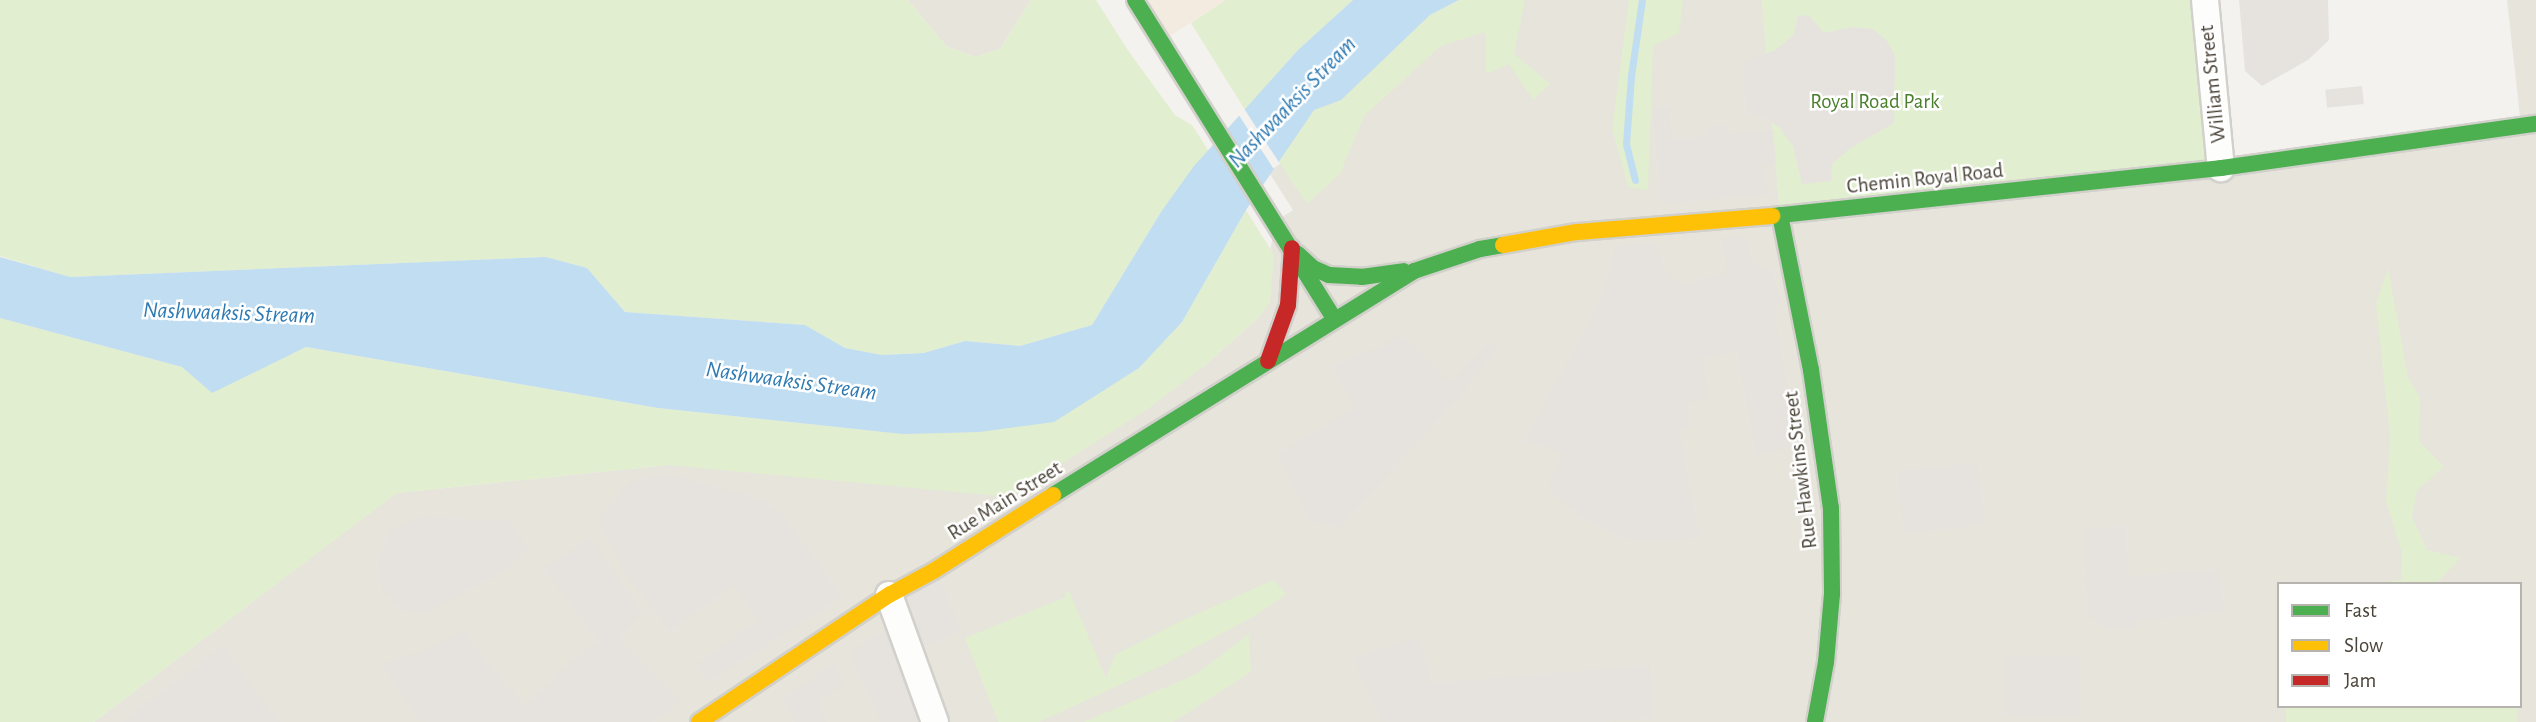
<!DOCTYPE html>
<html>
<head>
<meta charset="utf-8">
<style>
	body { margin:0 }
	#map { position:relative; width:2536px; height:722px; overflow:hidden; background:#f4f2ee; font-family:"Alegreya Sans",sans-serif }
	div>[style] { position:absolute }
	[style*='--x'] { left:calc(var(--x)*1px); top:calc(var(--y)*1px); width:calc(var(--w)*1px); rotate:calc(var(--a)*1deg) }
	.residential>* { inset:0; background:#e7e4dc }
	.commercial>* { inset:0; background:#f3ebdf }
	.green>* { inset:0; background:#e1eecf; transform-origin:0 0 }
	.parking>* { inset:0; background:#e6e3df; transform-origin:0 0 }
	.water>* { inset:0; background:#c0ddf1 }
	.pier>* { inset:0; background:#f4f2ee; transform-origin:0 0 }
	.stream>* { height:7px; margin:-3.5px; padding:0 3.5px; transform-origin:3.5px; border-radius:3.5px; background:#c0ddf1 }
	.roads { filter:drop-shadow(2px 0 #d2d0cb) drop-shadow(-2px 0 #d2d0cb) drop-shadow(0 2px #d2d0cb) drop-shadow(0 -2px #d2d0cb) }
	.street>* { height:26px; margin:-13px; padding:0 13px; transform-origin:13px; border-radius:13px; background:#fdfdfc }
	.fast>* { height:16px; margin:-8px; padding:0 8px; transform-origin:8px; border-radius:8px; background:#4caf50 }
	.slow>* { height:16px; margin:-8px; padding:0 8px; transform-origin:8px; border-radius:8px; background:#ffc107 }
	.jam>* { height:16px; margin:-8px; padding:0 8px; transform-origin:8px; border-radius:8px; background:#c62828 }
	span { translate:-50% -50%; white-space:nowrap; text-align:center; line-height:1.15; -webkit-text-stroke:5px #fff; paint-order:stroke }
	.street-label { font-size:21px; color:#4b4439 }
	.park-label { font-size:21px; color:#4a7f2a }
	.water-label { font-size:23px; color:#2e7ab2; font-style:italic }
	.legend { position:absolute; left:2277px; top:582px; width:245px; height:126px; box-sizing:border-box; background:#fff; border:2px solid #b7b4b0; margin:0; padding:9px 12px; list-style:none; font-size:21px; color:#4b4439 }
	.legend li { display:flex; align-items:center; gap:14px; height:35px }
	.legend b { width:35px; border:2px solid #b7b4b0 }
</style>
</head>
<body>
<div id="map">
	<div class="residential">
		<div style="clip-path:polygon(908px 0,1031px 0,1000px 49px,975px 57px,946px 46px)"></div>
		<div style="clip-path:polygon(evenodd,1459px 0,1762px 0,1780px 215px,2521px 126px,2507px 0,2536px 0,2536px 722px,94px 722px,396px 493px,668px 465px,1203px 367px,1256px 320px,1276px 221px,1293px 210px,1270px 174px,1278px 161px,1314px 110px,1459px 0,2279px 584px,2520px 584px,2520px 706px,2279px 706px,2279px 584px)"></div>
	</div>
	<div class="commercial">
		<div style="clip-path:polygon(1135px 0,1226px 0,1162px 41px)"></div>
	</div>
	<div class="green">
		<div style="clip-path:polygon(0 0,908px 0,946px 46px,975px 57px,1000px 49px,1031px 0,1096px 0,1127px 49px,1175px 115px,1192px 125px,1208px 150px,1161px 212px,1092px 325px,1020px 346px,965px 341px,924px 353px,882px 355px,845px 348px,805px 325px,625px 312px,587px 268px,546px 257px,69px 277px,0 256px)"></div>
		<div style="clip-path:polygon(1226px 0,1353px 0,1298px 50px,1245px 110px,1191px 23px)"></div>
		<div style="clip-path:polygon(1459px 0,1525px 0,1514px 54px,1550px 84px,1533px 100px,1509px 64px,1486px 74px,1485px 32px,1441px 46px,1364px 116px,1340px 174px,1307px 204px,1278px 161px,1314px 110px,1341px 100px,1430px 15px)"></div>
		<div style="clip-path:polygon(1629px 0,1683px 0,1679px 33px,1653px 46px,1648px 190px,1628px 187px,1612px 129px)"></div>
		<div style="clip-path:polygon(1762px 0,2205px 0,2221px 168px,1780px 215px)"></div>
		<div style="clip-path:polygon(1246px 210px,1274px 255px,1270px 303px,1256px 320px,1203px 367px,1149px 408px,1010px 497px,668px 465px,397px 493px,94px 722px,0 722px,0 318px,182px 367px,212px 392px,306px 347px,658px 408px,903px 434px,979px 432px,1097px 393px,1139px 368px,1182px 322px)"></div>
		<div style="clip-path:polygon(2388px 268px,2408px 377px,2420px 398px,2419px 441px,2444px 467px,2417px 490px,2412px 517px,2427px 550px,2460px 558px,2436px 584px,2367px 584px,2401px 580px,2402px 553px,2386px 501px,2390px 436px,2376px 304px)"></div>
		<div style="clip-path:polygon(1273px 580px,1286px 594px,1256px 615px,1163px 665px,1039px 722px,998px 722px,965px 638px,1066px 597px,1065px 592px,1069px 591px,1106px 678px,1115px 655px,1179px 622px)"></div>
		<div style="clip-path:polygon(1249px 634px,1251px 672px,1173px 722px,1084px 722px,1196px 674px)"></div>
		<div style="left:2286px;top:706px;width:231px;height:16px"></div>
	</div>
	<div class="parking">
		<div style="clip-path:polygon(2239px 0,2328px 0,2329px 40px,2308px 60px,2262px 86px,2245px 71px)"></div>
		<div style="clip-path:polygon(1808px 15px,1824px 33px,1853px 27px,1873px 29px,1887px 41px,1895px 56px,1894px 123px,1849px 149px,1832px 164px,1831px 181px,1802px 184px,1793px 146px,1779px 127px,1762px 116px,1747px 114px,1742px 62px,1776px 50px,1794px 34px,1798px 16px)"></div>
		<div style="left:2362px;top:86px;width:18px;height:37px;rotate:84deg"></div>
		<div style="clip-path:polygon(1669px 107px,1672px 139px,1707px 136px,1707px 127px,1725px 125px,1727px 134px,1773px 130px,1776px 164px,1763px 166px,1765px 185px,1770px 194px,1661px 204px,1653px 109px)"></div>
		<div style="clip-path:polygon(1745px 235px,1754px 263px,1761px 268px,1773px 270px,1780px 301px,1774px 312px,1787px 390px,1801px 403px,1806px 435px,1789px 438px,1791px 447px,1756px 455px,1737px 352px,1702px 358px,1709px 398px,1686px 403px,1690px 428px,1679px 430px,1700px 537px,1670px 542px,1640px 541px,1614px 535px,1586px 520px,1548px 490px,1561px 453px,1525px 440px,1601px 299px,1616px 246px,1656px 243px,1664px 268px,1674px 280px,1687px 283px,1724px 274px,1727px 265px,1721px 238px)"></div>
		<div style="clip-path:polygon(1397px 335px,1413px 344px,1450px 382px,1492px 340px,1498px 347px,1459px 397px,1339px 528px,1309px 520px,1278px 454px,1355px 407px,1331px 365px,1381px 347px)"></div>
		<div style="left:1978px;top:463px;width:62px;height:81px;rotate:84deg"></div>
		<div style="clip-path:polygon(664px 473px,765px 500px,786px 518px,842px 597px,707px 683px,696px 665px,757px 621px,734px 586px,670px 630px,627px 578px,598px 519px,629px 483px)"></div>
		<div style="clip-path:polygon(420px 517px,509px 521px,528px 549px,501px 573px,423px 614px,402px 610px,382px 591px,378px 560px,389px 530px)"></div>
		<div style="clip-path:polygon(2125px 526px,2129px 577px,2219px 569px,2224px 612px,2136px 621px,2135px 627px,2111px 629px,2087px 615px,2084px 530px)"></div>
		<div style="clip-path:polygon(591px 538px,643px 613px,621px 634px,626px 647px,681px 701px,653px 722px,420px 722px,382px 664px,429px 649px,463px 630px,510px 691px,512px 690px,525px 705px,557px 677px,556px 674px,598px 641px,543px 568px)"></div>
		<div style="clip-path:polygon(935px 570px,962px 631px,917px 648px,935px 722px,881px 722px,849px 653px,898px 621px,889px 595px)"></div>
		<div style="clip-path:polygon(1419px 637px,1432px 683px,1650px 665px,1652px 718px,1604px 722px,1381px 722px,1354px 658px)"></div>
		<div style="clip-path:polygon(223px 646px,279px 722px,122px 722px)"></div>
		<div style="left:2080px;top:656px;width:60px;height:76px;rotate:90deg"></div>
		<div style="clip-path:polygon(835px 663px,846px 684px,819px 700px,819px 709px,827px 722px,794px 722px,791px 712px,785px 708px,783px 698px)"></div>
	</div>
	<div class="water">
		<div style="clip-path:polygon(1353px 0,1459px 0,1430px 15px,1341px 100px,1314px 110px,1246px 210px,1182px 322px,1139px 368px,1054px 422px,979px 432px,903px 434px,658px 408px,306px 347px,212px 393px,182px 367px,0 318px,0 257px,70px 277px,546px 257px,587px 268px,625px 312px,805px 325px,845px 348px,882px 355px,924px 353px,965px 341px,1020px 346px,1092px 325px,1161px 212px,1194px 166px,1298px 50px)"></div>
	</div>
	<div class="pier">
		<div style="left:1243px;top:107px;width:68px;height:8px;rotate:57deg"></div>
	</div>
	<div class="stream">
		<div style="--x:1635;--y:180;--w:37;--a:-104"></div>
		<div style="--x:1626;--y:144;--w:68;--a:-85.8"></div>
		<div style="--x:1631;--y:76;--w:77;--a:-81.8"></div>
	</div>
	<div class="roads">
		<div class="street">
			<div style="--x:2205;--y:0;--w:169;--a:84.6"></div>
			<div style="--x:889;--y:595;--w:135;--a:70.1"></div>
		</div>
		<div class="fast">
			<div style="--x:1135;--y:0;--w:375;--a:58"></div>
			<div style="--x:1780;--y:215;--w:158;--a:78.7"></div>
			<div style="--x:1811;--y:370;--w:139;--a:81.8"></div>
			<div style="--x:1831;--y:508;--w:86;--a:89.3"></div>
			<div style="--x:1832;--y:594;--w:68;--a:95"></div>
			<div style="--x:1826;--y:662;--w:61;--a:100.4"></div>
			<div style="--x:1772;--y:216;--w:452;--a:-6.1"></div>
			<div style="--x:2221;--y:168;--w:318;--a:-8"></div>
			<div style="--x:1298;--y:254;--w:21;--a:43"></div>
			<div style="--x:1313;--y:268;--w:17;--a:24"></div>
			<div style="--x:1329;--y:275;--w:33;--a:3"></div>
			<div style="--x:1362;--y:277;--w:42;--a:-8.1"></div>
			<div style="--x:1053;--y:495;--w:425;--a:-31.8"></div>
			<div style="--x:1414;--y:271;--w:70;--a:-18.4"></div>
			<div style="--x:1480;--y:249;--w:23;--a:-10"></div>
		</div>
		<div class="slow">
			<div style="--x:1503;--y:245;--w:75;--a:-10"></div>
			<div style="--x:1577;--y:232;--w:196;--a:-4.7"></div>
			<div style="--x:699;--y:722;--w:229;--a:-33.8"></div>
			<div style="--x:889;--y:595;--w:52;--a:-28.5"></div>
			<div style="--x:935;--y:570;--w:140;--a:-32.4"></div>
		</div>
		<div class="jam">
			<div style="--x:1268;--y:361;--w:59;--a:-70.3"></div>
			<div style="--x:1288;--y:305;--w:57;--a:-86"></div>
		</div>
	</div>
	<div class="street-label">
		<span style="left:2213px;top:84px;rotate:-96deg">William Street</span>
		<span style="left:1925px;top:179px;rotate:-6deg">Chemin Royal Road</span>
		<span style="left:1801px;top:470px;rotate:-97deg">Rue Hawkins Street</span>
		<span style="left:1005px;top:501px;rotate:-32deg">Rue Main Street</span>
	</div>
	<div class="park-label">
		<span style="left:1875px;top:102px">Royal Road Park</span>
	</div>
	<div class="water-label">
		<span style="left:1293px;top:103px;rotate:-46deg">Nashwaaksis Stream</span>
		<span style="left:229px;top:314px;rotate:2deg">Nashwaaksis Stream</span>
		<span style="left:791px;top:382px;rotate:8deg">Nashwaaksis Stream</span>
	</div>
	<ul class="legend">
	<li><b style="height:9px;background:#4caf50"></b>Fast</li>
	<li><b style="height:9px;background:#ffc107"></b>Slow</li>
	<li><b style="height:9px;background:#c62828"></b>Jam</li>
	</ul>
</div>
</body>
</html>
